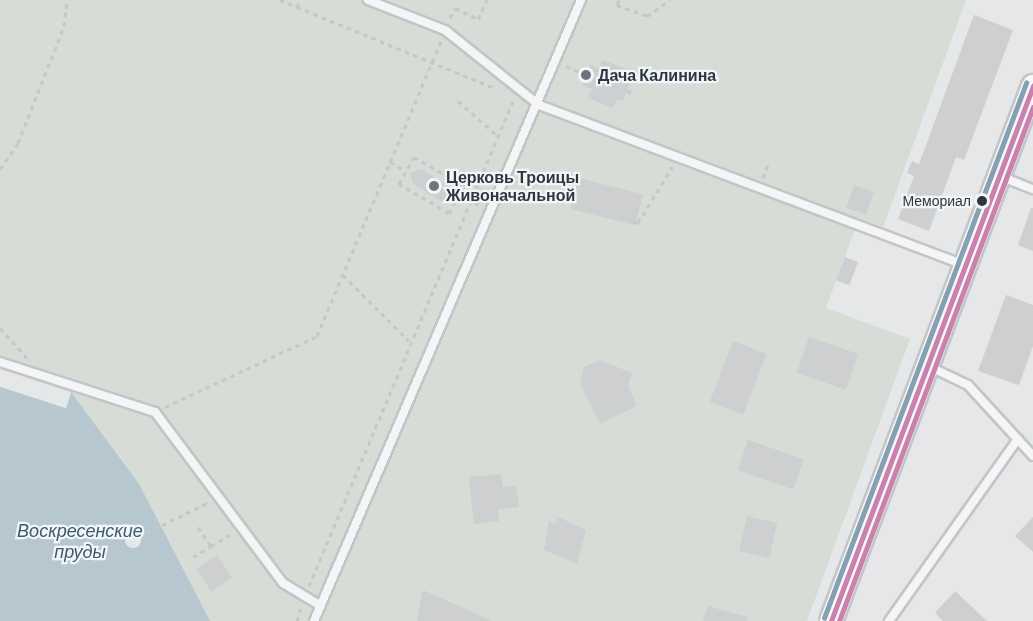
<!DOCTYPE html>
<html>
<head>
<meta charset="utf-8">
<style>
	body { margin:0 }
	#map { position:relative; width:1033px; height:621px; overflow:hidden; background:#e5e7e9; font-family:Barlow,sans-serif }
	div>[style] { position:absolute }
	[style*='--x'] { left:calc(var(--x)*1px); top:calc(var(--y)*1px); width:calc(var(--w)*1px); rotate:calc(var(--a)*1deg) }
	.green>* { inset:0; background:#d7dcd6 }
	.water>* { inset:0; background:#b7c7d0 }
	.pier>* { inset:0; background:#e5e7e9; transform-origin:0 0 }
	.round { border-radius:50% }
	.building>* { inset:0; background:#cdcfd1; transform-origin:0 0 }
	.path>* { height:3px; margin-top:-1.5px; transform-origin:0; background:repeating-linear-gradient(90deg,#c5c7c9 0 4.5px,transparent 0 9px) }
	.roads { filter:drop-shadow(2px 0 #c3c5c7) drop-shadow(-2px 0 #c3c5c7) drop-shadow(0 2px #c3c5c7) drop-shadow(0 -2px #c3c5c7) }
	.lane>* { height:8px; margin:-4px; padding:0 4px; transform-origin:4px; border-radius:4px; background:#f4f5f6 }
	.secondary>* { height:22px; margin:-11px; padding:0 11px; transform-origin:11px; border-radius:11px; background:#f7f7f8 }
	.bus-1>* { height:4.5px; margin:-2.25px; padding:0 2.25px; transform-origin:2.25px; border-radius:2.25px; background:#ca81ae }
	.bus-2>* { height:4.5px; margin:-2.25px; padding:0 2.25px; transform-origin:2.25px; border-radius:2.25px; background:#ca81ae }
	.bus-3>* { height:4.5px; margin:-2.25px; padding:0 2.25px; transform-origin:2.25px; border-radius:2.25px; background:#86a0b3 }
	.dots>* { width:16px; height:16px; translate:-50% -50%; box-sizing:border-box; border:3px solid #f3f6f8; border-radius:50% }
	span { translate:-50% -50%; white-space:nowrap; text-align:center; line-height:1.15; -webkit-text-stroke:4.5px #f3f6f8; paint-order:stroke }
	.bus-label { font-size:14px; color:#2d3741 }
	.right { translate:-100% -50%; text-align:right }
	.poi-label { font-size:16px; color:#2d3741; font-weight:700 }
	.left { translate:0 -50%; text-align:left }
	.water-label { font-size:18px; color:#3b5b70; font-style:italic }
</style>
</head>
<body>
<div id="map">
	<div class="green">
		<div style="clip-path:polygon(0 0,966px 0,883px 227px,859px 218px,826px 308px,910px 339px,807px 621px,0 621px)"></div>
	</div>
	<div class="water">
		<div style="clip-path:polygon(0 370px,71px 392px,139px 484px,210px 621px,0 621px)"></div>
	</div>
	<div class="pier">
		<div style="left:0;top:369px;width:75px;height:17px;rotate:18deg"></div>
		<div class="round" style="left:125px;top:532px;width:16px;height:16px"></div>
	</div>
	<div class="building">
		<div style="clip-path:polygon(974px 15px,1013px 30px,964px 160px,956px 157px,929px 231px,898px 219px,914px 176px,907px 173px,912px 161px,919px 164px)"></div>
		<div style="clip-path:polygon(602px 60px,627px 69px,624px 77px,631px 80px,623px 101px,617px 99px,613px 108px,588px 98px,592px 89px,582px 85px,590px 65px,599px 68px)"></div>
		<div style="clip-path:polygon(421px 169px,455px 189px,446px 204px,413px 184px,410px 173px)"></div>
		<div style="left:578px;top:178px;width:67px;height:32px;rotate:14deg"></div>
		<div style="left:854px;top:185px;width:21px;height:24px;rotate:19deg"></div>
		<div style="clip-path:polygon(1031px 208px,1033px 208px,1033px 251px,1018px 245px)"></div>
		<div style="left:845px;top:257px;width:14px;height:25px;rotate:21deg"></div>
		<div style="clip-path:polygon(1006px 295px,1033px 305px,1033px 346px,1019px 385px,978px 371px)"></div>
		<div style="left:809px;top:337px;width:52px;height:38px;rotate:19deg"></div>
		<div style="left:733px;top:341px;width:36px;height:65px;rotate:21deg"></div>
		<div style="clip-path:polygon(600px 360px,632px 373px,628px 386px,637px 406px,600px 424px,580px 384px,584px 367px)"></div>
		<div style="left:748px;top:440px;width:59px;height:32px;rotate:19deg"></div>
		<div style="clip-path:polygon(501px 474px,503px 487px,516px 486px,519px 507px,498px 509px,499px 521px,474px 524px,469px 477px)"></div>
		<div style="left:747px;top:516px;width:31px;height:36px;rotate:13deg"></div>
		<div style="clip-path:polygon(558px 517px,586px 530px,577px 564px,544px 550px,549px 521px,555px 524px)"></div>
		<div style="clip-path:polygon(1033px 517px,1033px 552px,1015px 536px)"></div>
		<div style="left:217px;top:555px;width:27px;height:25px;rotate:56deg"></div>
		<div style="clip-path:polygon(423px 590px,492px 621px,417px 621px)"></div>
		<div style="clip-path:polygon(955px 591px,987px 621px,943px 621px,935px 613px)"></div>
		<div style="clip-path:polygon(708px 606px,747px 617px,747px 621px,703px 621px)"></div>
	</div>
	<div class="path">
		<div style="--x:280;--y:0;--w:232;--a:22.3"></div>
		<div style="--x:619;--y:0;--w:5;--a:112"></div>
		<div style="--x:617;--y:5;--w:32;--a:20"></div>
		<div style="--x:647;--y:16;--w:28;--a:-35"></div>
		<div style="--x:296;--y:7;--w:9;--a:-49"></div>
		<div style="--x:450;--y:18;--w:11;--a:-63"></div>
		<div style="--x:455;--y:8;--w:25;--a:26"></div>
		<div style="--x:478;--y:19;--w:21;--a:-65"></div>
		<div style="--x:566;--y:66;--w:22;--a:24"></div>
		<div style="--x:627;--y:91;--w:9;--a:18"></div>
		<div style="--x:458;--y:101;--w:53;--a:41.2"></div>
		<div style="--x:414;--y:157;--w:58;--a:30.1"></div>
		<div style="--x:464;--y:186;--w:31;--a:119"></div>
		<div style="--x:449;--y:213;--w:58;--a:-149.9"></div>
		<div style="--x:399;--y:184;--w:31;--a:-61"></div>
		<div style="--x:390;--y:162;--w:18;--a:29"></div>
		<div style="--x:0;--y:169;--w:32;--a:-55"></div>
		<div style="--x:18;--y:143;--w:126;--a:-68.5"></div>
		<div style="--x:64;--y:26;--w:26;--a:-83"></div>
		<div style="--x:763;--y:178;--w:15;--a:-70"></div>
		<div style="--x:457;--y:198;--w:25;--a:16"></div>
		<div style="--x:633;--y:222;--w:5;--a:11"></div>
		<div style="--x:638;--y:223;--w:66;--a:-58.7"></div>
		<div style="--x:343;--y:275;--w:93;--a:45"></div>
		<div style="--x:0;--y:328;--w:40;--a:48"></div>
		<div style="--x:165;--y:407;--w:168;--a:-25"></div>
		<div style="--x:317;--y:336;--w:320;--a:-67.2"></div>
		<div style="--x:198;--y:527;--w:23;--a:56"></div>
		<div style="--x:211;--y:546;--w:22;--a:-30"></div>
		<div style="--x:138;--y:537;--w:79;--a:-26.2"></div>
		<div style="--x:193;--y:557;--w:21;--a:-31"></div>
		<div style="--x:309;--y:586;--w:526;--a:-67.19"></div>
		<div style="--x:297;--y:621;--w:13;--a:-72"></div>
	</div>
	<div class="roads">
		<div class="lane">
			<div style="--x:368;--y:0;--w:83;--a:21.3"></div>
			<div style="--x:445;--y:30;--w:120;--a:38.6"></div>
			<div style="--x:539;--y:105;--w:454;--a:20.6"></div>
			<div style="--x:1000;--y:176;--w:35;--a:22"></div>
			<div style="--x:0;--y:362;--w:163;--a:17.9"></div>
			<div style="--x:155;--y:412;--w:214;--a:53.2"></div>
			<div style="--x:283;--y:583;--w:44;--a:31.2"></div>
			<div style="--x:928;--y:366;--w:44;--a:25.4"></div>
			<div style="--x:968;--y:385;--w:96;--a:47.5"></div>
			<div style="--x:314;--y:621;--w:676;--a:-66.73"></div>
			<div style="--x:889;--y:621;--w:223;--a:-54.7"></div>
		</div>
		<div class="secondary">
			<div style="--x:831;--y:621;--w:572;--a:-69.31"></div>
		</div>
	</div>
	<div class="bus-1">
		<div style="--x:831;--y:621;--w:572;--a:-69.31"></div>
	</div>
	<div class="bus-2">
		<div style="--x:839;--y:621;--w:549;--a:-69.32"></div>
	</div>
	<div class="bus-3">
		<div style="--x:824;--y:618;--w:572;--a:-69.31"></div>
	</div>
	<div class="dots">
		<div style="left:586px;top:75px;background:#6d757c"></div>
		<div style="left:434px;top:186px;background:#6d757c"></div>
		<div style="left:982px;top:201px;background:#2d3741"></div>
	</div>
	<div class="bus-label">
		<span class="right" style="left:971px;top:201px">Мемориал</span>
	</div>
	<div class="poi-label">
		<span class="left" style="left:598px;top:75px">Дача Калинина</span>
		<span class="left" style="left:446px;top:186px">Церковь Троицы<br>Живоначальной</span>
	</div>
	<div class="water-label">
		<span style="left:80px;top:541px">Воскресенские<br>пруды</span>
	</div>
</div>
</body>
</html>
